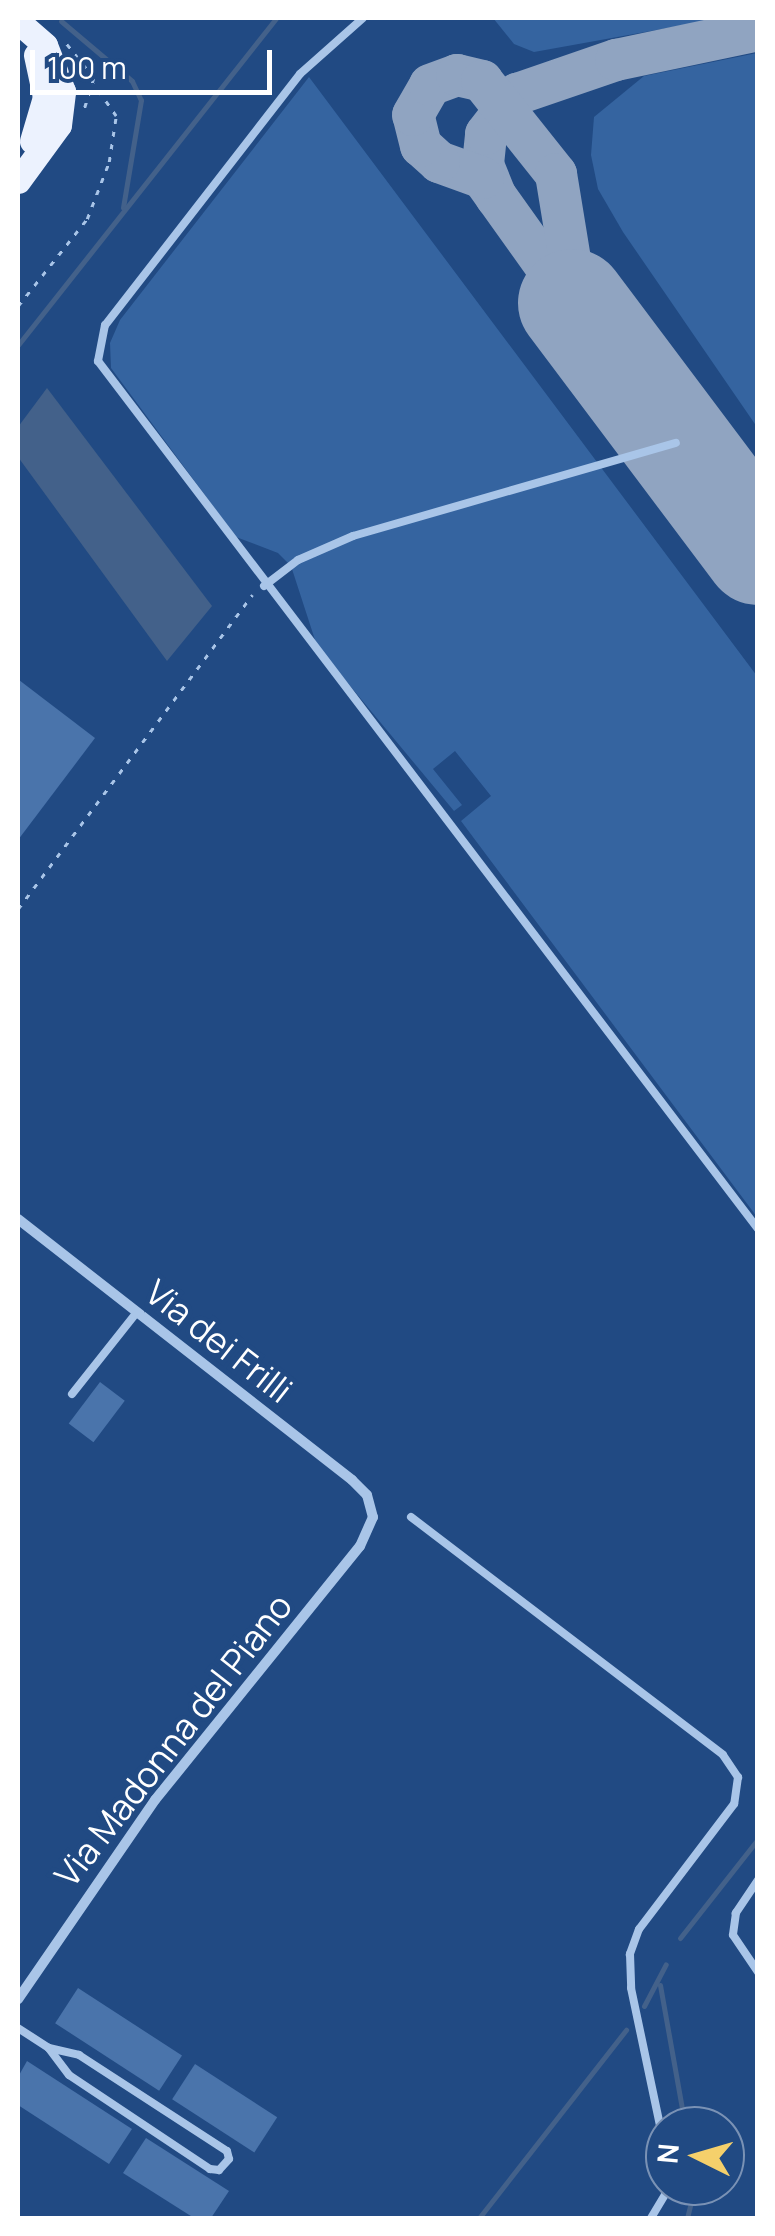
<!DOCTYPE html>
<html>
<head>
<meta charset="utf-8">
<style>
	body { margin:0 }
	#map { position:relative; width:775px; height:2236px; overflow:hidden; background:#214a83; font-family:Manrope,sans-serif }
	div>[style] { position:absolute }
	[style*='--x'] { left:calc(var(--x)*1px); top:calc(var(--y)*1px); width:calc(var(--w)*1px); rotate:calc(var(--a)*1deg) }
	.green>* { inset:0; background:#3564a0 }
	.water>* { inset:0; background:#43618a }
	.stream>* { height:5px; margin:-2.5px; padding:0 2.5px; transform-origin:2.5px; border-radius:2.5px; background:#43618a }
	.taxiway>* { height:42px; margin:-21px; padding:0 21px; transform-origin:21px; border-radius:21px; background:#90a4c1 }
	.runway>* { height:108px; margin:-54px; padding:0 54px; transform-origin:54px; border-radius:54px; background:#90a4c1 }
	.building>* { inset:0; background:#4a74ab; transform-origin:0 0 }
	.path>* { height:2.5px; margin-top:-1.25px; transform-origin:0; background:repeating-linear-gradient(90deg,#a9c5e8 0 5px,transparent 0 13px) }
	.service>* { height:8px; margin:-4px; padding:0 4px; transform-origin:4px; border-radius:4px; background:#a9c5e8 }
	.minor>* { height:10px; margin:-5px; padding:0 5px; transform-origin:5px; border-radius:5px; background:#a9c5e8 }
	.primary>* { height:25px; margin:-12.5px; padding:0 12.5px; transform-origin:12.5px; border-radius:12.5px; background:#ecf2fe }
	span { translate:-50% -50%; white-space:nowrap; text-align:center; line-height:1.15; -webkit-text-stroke:9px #214a83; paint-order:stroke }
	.street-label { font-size:35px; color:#fff }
	.frame { position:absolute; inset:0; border:20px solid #fff; pointer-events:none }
	.north { position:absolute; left:645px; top:2106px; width:100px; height:100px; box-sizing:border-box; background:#214a83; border:2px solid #7a92b5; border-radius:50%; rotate:275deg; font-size:28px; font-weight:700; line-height:40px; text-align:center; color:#fff }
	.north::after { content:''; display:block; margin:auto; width:35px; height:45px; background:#f5d06b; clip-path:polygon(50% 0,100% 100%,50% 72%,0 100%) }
	.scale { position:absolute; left:30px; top:50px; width:242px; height:45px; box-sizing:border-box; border:5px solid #fff; border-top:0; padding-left:12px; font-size:30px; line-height:35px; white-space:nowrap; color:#fff; -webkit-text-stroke:8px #214a83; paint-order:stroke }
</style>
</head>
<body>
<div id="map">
	<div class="green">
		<div style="clip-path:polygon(493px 18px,723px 18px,534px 52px,514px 44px)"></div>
		<div style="clip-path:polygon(757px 53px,758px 53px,757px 427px,623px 232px,598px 189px,591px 155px,594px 117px,644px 76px)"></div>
		<div style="clip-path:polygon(309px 77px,757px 676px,757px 1217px,461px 821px,491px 796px,455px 751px,433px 769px,462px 805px,454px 811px,317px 646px,291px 566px,278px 553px,236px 537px,111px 368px,110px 343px,120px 320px)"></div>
	</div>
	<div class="water">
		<div style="clip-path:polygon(47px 388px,212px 606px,167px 661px,18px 457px,18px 427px)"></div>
	</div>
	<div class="stream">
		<div style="--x:61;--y:21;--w:93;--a:40.2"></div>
		<div style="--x:132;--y:81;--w:21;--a:65"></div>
		<div style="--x:141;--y:100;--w:109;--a:99.5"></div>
		<div style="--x:18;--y:345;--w:417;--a:-51.7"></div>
		<div style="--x:680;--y:1938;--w:126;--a:-51.8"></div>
		<div style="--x:660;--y:1985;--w:143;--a:79.9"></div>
		<div style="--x:644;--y:2006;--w:47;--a:-62.4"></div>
		<div style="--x:479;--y:2218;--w:239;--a:-52"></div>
		<div style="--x:687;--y:2218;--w:33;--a:-76"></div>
	</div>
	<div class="taxiway">
		<div style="--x:496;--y:197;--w:35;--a:-112"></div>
		<div style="--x:483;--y:164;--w:30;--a:-84"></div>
		<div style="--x:486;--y:134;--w:51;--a:-52.2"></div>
		<div style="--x:517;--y:94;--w:105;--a:-19"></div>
		<div style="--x:616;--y:60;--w:145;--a:-11.9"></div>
		<div style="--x:572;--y:303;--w:153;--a:-125.5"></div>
		<div style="--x:483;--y:178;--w:47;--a:-160"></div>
		<div style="--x:439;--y:162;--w:24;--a:-138"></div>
		<div style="--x:421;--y:146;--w:32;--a:-104"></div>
		<div style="--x:413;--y:115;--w:34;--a:-60"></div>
		<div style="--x:430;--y:85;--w:29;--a:-20"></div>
		<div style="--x:457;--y:75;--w:26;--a:13"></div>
		<div style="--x:482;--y:81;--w:119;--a:51.5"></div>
		<div style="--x:556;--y:174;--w:118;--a:80.7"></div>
		<div style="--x:575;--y:290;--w:83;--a:60.3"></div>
	</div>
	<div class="runway">
		<div style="--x:572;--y:303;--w:310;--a:53.1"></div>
	</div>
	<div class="building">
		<div style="clip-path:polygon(19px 680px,95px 738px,18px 840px,18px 682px)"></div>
		<div style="left:100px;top:1382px;width:31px;height:52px;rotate:37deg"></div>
		<div style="left:78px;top:1988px;width:124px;height:42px;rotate:33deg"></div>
		<div style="clip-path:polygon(27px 2061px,132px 2129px,109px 2164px,18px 2105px,18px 2077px)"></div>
		<div style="left:195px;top:2064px;width:98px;height:42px;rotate:33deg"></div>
		<div style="clip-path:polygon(146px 2138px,229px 2191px,211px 2218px,194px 2218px,123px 2173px)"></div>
	</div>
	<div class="path">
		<div style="--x:67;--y:44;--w:43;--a:51.5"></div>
		<div style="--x:94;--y:78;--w:37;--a:107"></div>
		<div style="--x:18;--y:306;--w:111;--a:-51.6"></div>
		<div style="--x:87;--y:219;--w:61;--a:-68.9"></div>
		<div style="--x:109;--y:162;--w:47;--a:-81.3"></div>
		<div style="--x:116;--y:116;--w:39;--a:-125"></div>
		<div style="--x:18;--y:909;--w:392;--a:-53.3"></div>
	</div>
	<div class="service">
		<div style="--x:363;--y:18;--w:84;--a:138.4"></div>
		<div style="--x:300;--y:74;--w:318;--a:127.8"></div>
		<div style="--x:105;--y:325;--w:37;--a:101"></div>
		<div style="--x:98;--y:361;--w:1090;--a:52.75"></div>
		<div style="--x:264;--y:586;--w:43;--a:-37.4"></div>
		<div style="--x:298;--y:560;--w:60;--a:-23.6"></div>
		<div style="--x:353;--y:536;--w:336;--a:-16.1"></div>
		<div style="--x:72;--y:1394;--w:105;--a:-51.6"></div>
		<div style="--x:411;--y:1517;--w:392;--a:37.3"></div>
		<div style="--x:723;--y:1755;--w:27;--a:56"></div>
		<div style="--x:738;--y:1777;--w:27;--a:98"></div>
		<div style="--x:734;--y:1804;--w:157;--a:127.2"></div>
		<div style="--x:639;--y:1929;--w:27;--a:110"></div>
		<div style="--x:630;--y:1954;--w:34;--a:88"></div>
		<div style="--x:631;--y:1988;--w:166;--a:78.1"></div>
		<div style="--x:758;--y:1880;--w:40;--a:124"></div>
		<div style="--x:736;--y:1913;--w:22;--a:98"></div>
		<div style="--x:733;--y:1935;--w:45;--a:56"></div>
		<div style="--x:18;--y:2028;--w:37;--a:33"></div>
		<div style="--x:49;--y:2048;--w:31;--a:13"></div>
		<div style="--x:79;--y:2055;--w:176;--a:33"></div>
		<div style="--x:227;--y:2151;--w:8;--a:76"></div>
		<div style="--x:229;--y:2159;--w:15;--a:132"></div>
		<div style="--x:219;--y:2170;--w:9;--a:-174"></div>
		<div style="--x:210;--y:2169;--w:169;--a:-146.3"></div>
		<div style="--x:69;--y:2075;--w:34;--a:-127"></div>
		<div style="--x:651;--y:2218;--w:37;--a:-59"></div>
	</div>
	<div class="minor">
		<div style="--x:18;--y:1219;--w:424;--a:38"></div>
		<div style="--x:352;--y:1480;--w:21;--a:45"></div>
		<div style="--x:367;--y:1495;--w:23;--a:75"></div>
		<div style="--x:373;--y:1517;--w:32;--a:114"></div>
		<div style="--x:360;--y:1546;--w:326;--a:128.9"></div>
		<div style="--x:155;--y:1800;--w:242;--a:124.5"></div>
	</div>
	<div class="primary">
		<div style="--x:32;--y:141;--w:46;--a:-73.5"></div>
		<div style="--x:45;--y:97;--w:43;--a:-102.1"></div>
		<div style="--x:18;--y:181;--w:69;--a:-53.8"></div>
		<div style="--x:59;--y:125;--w:34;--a:-83"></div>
		<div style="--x:63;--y:91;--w:49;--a:-111.4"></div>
		<div style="--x:45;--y:45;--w:32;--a:-139"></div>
	</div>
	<div class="street-label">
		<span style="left:219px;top:1341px;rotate:38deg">Via dei Frilli</span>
		<span style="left:173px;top:1740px;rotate:-52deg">Via Madonna del Piano</span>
	</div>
	<div class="frame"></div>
	<div class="north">N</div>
	<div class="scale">100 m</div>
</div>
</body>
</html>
